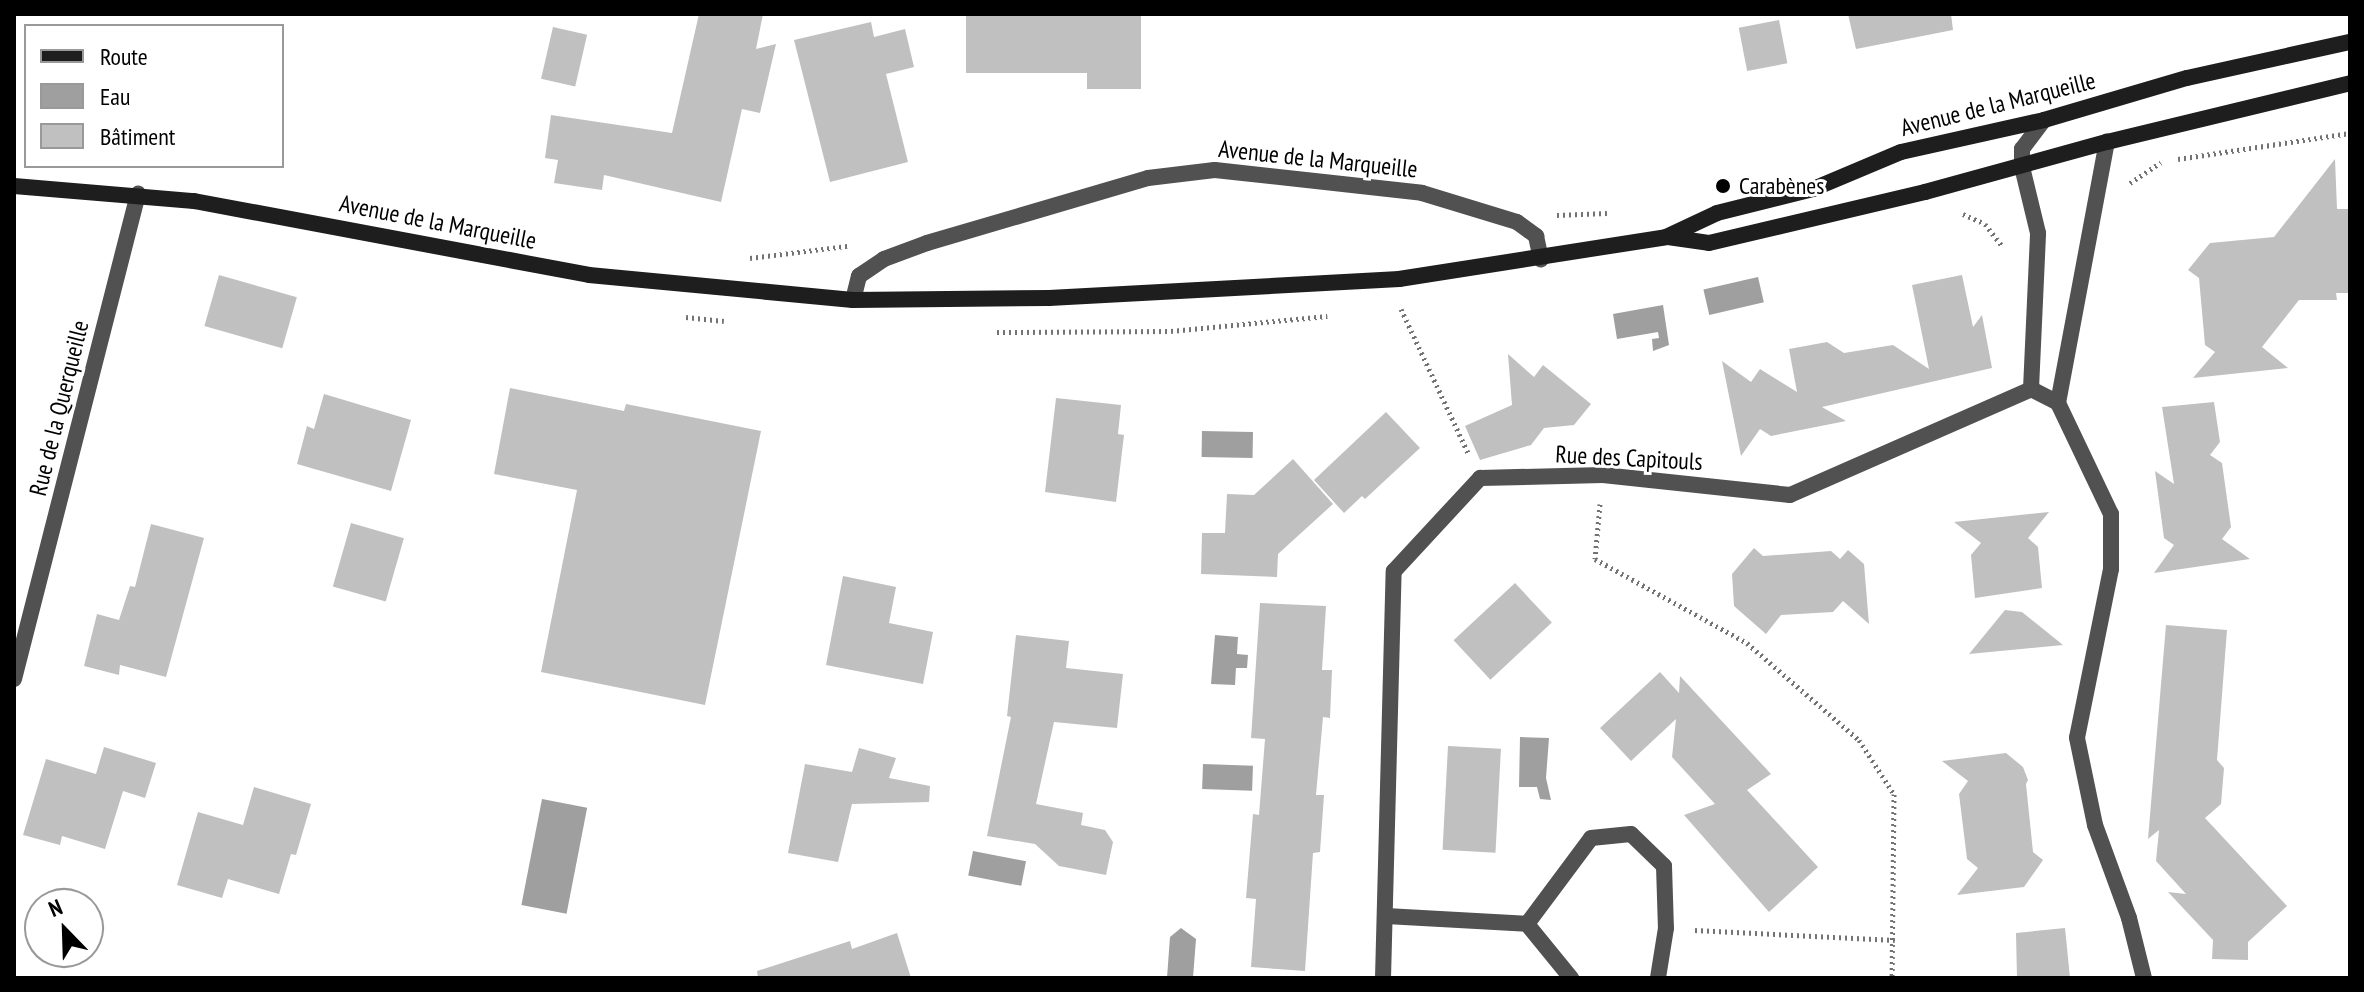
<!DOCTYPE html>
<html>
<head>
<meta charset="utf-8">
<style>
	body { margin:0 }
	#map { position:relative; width:2364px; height:992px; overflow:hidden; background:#fff; font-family:"PT Sans Narrow",sans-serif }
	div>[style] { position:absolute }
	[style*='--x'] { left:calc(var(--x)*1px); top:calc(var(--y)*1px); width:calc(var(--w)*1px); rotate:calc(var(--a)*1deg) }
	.water>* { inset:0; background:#9f9f9f; transform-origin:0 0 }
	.building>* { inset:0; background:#c0c0c0; transform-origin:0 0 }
	.path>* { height:5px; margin-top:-2.5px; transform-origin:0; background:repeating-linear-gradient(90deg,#737373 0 2px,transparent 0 6px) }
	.street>* { height:16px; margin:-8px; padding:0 8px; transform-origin:8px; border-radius:8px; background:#515151 }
	.secondary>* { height:16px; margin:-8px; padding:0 8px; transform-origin:8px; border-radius:8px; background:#1e1e1e }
	.dots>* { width:22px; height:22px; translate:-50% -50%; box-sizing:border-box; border:4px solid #fff; border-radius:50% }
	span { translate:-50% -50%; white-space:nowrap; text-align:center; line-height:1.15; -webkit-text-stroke:6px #fff; paint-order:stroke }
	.street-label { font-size:24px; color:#000 }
	.poi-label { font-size:24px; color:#000 }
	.left { translate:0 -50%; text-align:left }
	.frame { position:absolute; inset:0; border:16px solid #000; pointer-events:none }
	.legend { position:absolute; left:24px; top:24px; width:260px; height:144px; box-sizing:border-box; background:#fff; border:2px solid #999; margin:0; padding:10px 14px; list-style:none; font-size:24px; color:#000 }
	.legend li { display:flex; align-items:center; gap:16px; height:40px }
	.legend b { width:40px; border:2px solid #999 }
	.north { position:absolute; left:24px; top:888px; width:80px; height:80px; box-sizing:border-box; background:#fff; border:2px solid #999; border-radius:50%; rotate:337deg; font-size:22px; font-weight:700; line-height:32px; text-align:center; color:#000 }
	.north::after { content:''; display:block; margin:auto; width:28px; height:36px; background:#000; clip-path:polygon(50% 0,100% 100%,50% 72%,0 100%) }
</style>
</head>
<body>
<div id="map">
	<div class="water">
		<div style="left:1758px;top:277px;width:26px;height:56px;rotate:77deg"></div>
		<div style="clip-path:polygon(1663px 305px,1669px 345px,1653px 351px,1652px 339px,1659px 338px,1658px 332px,1617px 339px,1613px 314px)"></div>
		<div style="left:1202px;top:431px;width:51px;height:26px;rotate:1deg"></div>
		<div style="clip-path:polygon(1215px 635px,1238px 637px,1237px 654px,1248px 655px,1247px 668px,1236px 668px,1235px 685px,1211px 684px)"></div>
		<div style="clip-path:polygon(1520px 737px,1549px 738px,1546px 778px,1551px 800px,1540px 799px,1537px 787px,1519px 787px)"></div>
		<div style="left:1203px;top:764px;width:50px;height:25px;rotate:2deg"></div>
		<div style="left:542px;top:799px;width:46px;height:108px;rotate:11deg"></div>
		<div style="left:973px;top:851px;width:54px;height:25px;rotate:11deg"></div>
		<div style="clip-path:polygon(1181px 928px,1196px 939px,1193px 978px,1167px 978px,1170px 937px)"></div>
	</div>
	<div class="building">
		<div style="clip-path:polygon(699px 14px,763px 14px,756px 49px,776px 44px,760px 113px,742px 109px,721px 202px,604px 175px,602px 190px,554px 183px,558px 160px,545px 158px,551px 115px,672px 133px)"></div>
		<div style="clip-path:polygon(966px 14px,1141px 14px,1141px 89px,1087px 89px,1087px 73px,966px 73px)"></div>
		<div style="clip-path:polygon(1848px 14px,1951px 14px,1953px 30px,1856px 49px)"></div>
		<div style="left:1779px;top:20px;width:44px;height:41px;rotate:79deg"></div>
		<div style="clip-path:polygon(871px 22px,874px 37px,905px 29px,914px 67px,886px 74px,908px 162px,830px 182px,794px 40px)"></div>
		<div style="left:553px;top:27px;width:35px;height:53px;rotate:13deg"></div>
		<div style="clip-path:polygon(2335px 159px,2337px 209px,2350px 209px,2350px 293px,2336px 293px,2337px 300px,2299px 300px,2262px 347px,2288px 368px,2193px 378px,2215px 352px,2205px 345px,2199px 278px,2188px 270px,2210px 243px,2274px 237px)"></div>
		<div style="left:219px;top:275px;width:81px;height:53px;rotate:16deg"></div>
		<div style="clip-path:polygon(1962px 275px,1973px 327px,1982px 315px,1992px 368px,1822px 407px,1846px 421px,1771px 436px,1760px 429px,1741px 456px,1722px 361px,1751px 382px,1760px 369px,1797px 392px,1789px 349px,1827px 342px,1844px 353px,1893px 345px,1929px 369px,1912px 285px)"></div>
		<div style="clip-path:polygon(1508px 354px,1534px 377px,1543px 365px,1591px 404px,1574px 425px,1544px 428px,1531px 445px,1480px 460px,1465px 426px,1512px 405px)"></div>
		<div style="clip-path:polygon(510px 388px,624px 411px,626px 404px,761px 431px,705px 705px,541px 672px,577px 490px,494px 474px)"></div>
		<div style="clip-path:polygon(324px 394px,411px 420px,391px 491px,297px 464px,307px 426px,314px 429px)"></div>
		<div style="clip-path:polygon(1056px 398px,1121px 405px,1118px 434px,1124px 435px,1116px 502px,1045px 492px)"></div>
		<div style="clip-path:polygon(2214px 402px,2220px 442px,2210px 455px,2222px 463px,2231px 527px,2222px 539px,2250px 559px,2154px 573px,2174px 545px,2164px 538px,2155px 471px,2174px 484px,2162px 407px)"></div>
		<div style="clip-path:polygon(1386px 412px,1420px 448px,1365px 499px,1362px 496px,1344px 513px,1314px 480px)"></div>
		<div style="clip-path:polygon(1293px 459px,1333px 504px,1278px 554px,1277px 577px,1201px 574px,1202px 533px,1225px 533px,1227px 494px,1254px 495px)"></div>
		<div style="clip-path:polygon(2049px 512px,2028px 538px,2038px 547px,2042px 588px,1975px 598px,1971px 555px,1981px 543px,1954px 522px)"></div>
		<div style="left:351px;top:523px;width:55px;height:66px;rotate:16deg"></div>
		<div style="clip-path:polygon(151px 524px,204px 538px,166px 677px,120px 665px,119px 675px,84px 666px,97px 614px,119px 620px,130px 586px,135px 587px)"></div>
		<div style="clip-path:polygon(1754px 548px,1763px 556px,1831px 551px,1840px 559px,1848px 550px,1864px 564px,1869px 624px,1843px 601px,1833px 612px,1781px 615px,1766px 634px,1734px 606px,1732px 574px)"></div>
		<div style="clip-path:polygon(843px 576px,896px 587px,889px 623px,933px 632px,923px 684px,826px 665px)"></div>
		<div style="left:1515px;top:583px;width:54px;height:84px;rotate:47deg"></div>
		<div style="clip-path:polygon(1260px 603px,1326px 606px,1322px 670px,1332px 670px,1330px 718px,1323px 717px,1316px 795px,1324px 795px,1320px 852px,1313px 853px,1305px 971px,1251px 967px,1256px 899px,1246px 898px,1253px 814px,1259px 815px,1265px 739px,1251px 738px)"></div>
		<div style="clip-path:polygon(2005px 610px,2022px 612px,2063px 645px,1969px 654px)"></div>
		<div style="clip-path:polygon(2166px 625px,2227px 630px,2217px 760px,2224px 768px,2221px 804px,2205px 818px,2287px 906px,2248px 942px,2248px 960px,2212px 959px,2213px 940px,2168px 892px,2186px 894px,2156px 861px,2159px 830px,2148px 839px)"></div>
		<div style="clip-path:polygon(1016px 635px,1069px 641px,1066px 668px,1123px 674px,1117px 728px,1054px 722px,1036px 804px,1083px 813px,1081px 825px,1105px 830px,1113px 842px,1106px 875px,1059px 866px,1035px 844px,987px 836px,1011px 717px,1007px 716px)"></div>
		<div style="clip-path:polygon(1660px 672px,1679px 693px,1680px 676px,1771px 774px,1747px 790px,1818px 867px,1769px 912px,1684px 815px,1715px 804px,1672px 757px,1676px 719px,1631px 761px,1600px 728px)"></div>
		<div style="left:1448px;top:746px;width:53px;height:104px;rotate:3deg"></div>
		<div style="clip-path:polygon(104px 747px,156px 763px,145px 798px,123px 791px,105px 849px,62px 836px,60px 845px,23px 835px,46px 759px,96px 774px)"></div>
		<div style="clip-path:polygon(859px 748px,896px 758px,889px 778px,930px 786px,929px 802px,852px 804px,838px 862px,788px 853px,805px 764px,852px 772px)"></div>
		<div style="clip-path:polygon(2006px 753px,2023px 767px,2028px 780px,2026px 784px,2033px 852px,2043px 860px,2024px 887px,1957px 895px,1978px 868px,1967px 859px,1959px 794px,1968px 781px,1942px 761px)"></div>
		<div style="clip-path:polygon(254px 787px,311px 804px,296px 855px,291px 854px,279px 894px,228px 879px,222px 898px,177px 885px,198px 812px,243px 825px)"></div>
		<div style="clip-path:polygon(2065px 928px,2070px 978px,2017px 978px,2016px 933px)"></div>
		<div style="clip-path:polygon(897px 933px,911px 978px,758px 978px,757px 971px,850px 941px,852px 949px)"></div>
	</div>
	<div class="path">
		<div style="--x:2178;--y:159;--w:174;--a:-8.6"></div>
		<div style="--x:2130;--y:183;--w:37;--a:-34"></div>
		<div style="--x:1963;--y:214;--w:24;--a:24"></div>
		<div style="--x:1985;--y:224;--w:29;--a:52"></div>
		<div style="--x:1557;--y:215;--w:50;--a:-2.3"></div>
		<div style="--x:750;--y:258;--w:98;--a:-7.1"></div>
		<div style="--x:1401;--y:309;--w:159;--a:65"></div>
		<div style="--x:686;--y:317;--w:38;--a:6"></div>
		<div style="--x:997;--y:332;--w:174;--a:-0.3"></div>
		<div style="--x:1171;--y:331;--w:157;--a:-5.5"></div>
		<div style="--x:1600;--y:504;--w:55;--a:95.2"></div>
		<div style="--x:1595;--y:559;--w:174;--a:28.9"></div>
		<div style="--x:1747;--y:643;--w:148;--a:40.9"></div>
		<div style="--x:1859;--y:740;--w:64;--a:57.1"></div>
		<div style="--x:1894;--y:794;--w:184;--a:90.6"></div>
		<div style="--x:1695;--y:930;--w:200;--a:2.9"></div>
	</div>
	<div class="street">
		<div style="--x:853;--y:300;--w:25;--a:-76"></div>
		<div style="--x:859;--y:276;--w:30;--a:-34"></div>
		<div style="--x:884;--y:259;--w:46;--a:-20.4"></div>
		<div style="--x:927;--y:243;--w:230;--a:-16.4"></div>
		<div style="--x:1148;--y:178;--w:67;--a:-6.8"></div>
		<div style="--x:1215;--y:170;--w:208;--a:6.3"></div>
		<div style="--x:1422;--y:193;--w:99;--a:17"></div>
		<div style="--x:1517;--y:222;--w:24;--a:36"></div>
		<div style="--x:1536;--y:236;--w:24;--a:78"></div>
		<div style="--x:2031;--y:389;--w:30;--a:27"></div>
		<div style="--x:2058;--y:403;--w:123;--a:64.5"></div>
		<div style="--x:2111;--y:514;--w:55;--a:90"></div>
		<div style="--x:2111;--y:569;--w:172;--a:101.4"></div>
		<div style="--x:2077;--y:738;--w:89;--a:78.3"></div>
		<div style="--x:2095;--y:825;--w:99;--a:69.9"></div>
		<div style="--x:2129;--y:918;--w:62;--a:76"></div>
		<div style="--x:2031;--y:389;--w:156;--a:-87.4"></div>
		<div style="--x:2038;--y:233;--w:68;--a:-103.6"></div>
		<div style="--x:2022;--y:167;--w:18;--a:-90"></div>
		<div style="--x:2022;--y:149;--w:36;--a:-53"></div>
		<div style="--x:2058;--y:403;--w:266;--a:-79.4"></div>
		<div style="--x:14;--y:679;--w:501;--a:-75.66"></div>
		<div style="--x:1386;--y:916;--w:141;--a:3.2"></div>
		<div style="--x:1527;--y:924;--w:70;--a:50.8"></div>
		<div style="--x:1527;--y:924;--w:107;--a:-53.3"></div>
		<div style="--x:1591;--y:838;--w:40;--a:-5.7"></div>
		<div style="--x:1631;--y:834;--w:46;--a:44.1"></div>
		<div style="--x:1664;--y:866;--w:62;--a:88.2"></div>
		<div style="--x:1666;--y:928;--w:51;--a:99.1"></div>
		<div style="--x:1383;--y:978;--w:407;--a:-88.5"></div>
		<div style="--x:1394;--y:571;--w:127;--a:-47.2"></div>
		<div style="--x:1480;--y:478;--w:123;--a:-1.4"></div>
		<div style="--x:1603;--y:475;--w:188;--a:6.1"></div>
		<div style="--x:1790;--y:495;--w:263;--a:-23.7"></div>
	</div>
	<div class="secondary">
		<div style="--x:14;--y:186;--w:181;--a:4.8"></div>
		<div style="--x:194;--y:201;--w:402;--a:10.6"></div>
		<div style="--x:589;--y:275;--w:265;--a:5.4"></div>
		<div style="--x:853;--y:300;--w:196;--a:-0.6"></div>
		<div style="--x:1049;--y:298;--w:351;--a:-3.1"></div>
		<div style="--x:1399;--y:279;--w:270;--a:-8.9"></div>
		<div style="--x:1666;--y:237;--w:56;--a:-25.2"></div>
		<div style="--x:1717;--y:213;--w:99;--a:-14"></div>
		<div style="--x:1813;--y:189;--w:95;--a:-22.8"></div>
		<div style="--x:1901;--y:152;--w:147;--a:-12.6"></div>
		<div style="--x:2044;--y:120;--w:149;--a:-16.4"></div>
		<div style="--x:2187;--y:78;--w:167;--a:-12.5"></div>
		<div style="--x:1668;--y:237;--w:41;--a:8.3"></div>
		<div style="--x:1709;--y:243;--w:222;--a:-13.3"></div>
		<div style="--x:1925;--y:192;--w:189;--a:-15.4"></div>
		<div style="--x:2107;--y:142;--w:250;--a:-13.6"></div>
	</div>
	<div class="dots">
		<div style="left:1723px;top:186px;background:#000"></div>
	</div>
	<div class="street-label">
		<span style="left:1998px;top:104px;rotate:-14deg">Avenue de la Marqueille</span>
		<span style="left:1318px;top:159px;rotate:6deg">Avenue de la Marqueille</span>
		<span style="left:438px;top:222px;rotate:11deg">Avenue de la Marqueille</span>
		<span style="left:59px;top:408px;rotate:-76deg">Rue de la Querqueille</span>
		<span style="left:1629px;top:458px;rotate:3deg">Rue des Capitouls</span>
	</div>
	<div class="poi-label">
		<span class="left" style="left:1739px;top:186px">Carabènes</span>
	</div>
	<div class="frame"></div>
	<ul class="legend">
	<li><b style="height:10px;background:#1e1e1e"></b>Route</li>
	<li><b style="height:22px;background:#9f9f9f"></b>Eau</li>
	<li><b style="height:22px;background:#c0c0c0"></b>Bâtiment</li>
	</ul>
	<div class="north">N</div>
</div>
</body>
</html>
